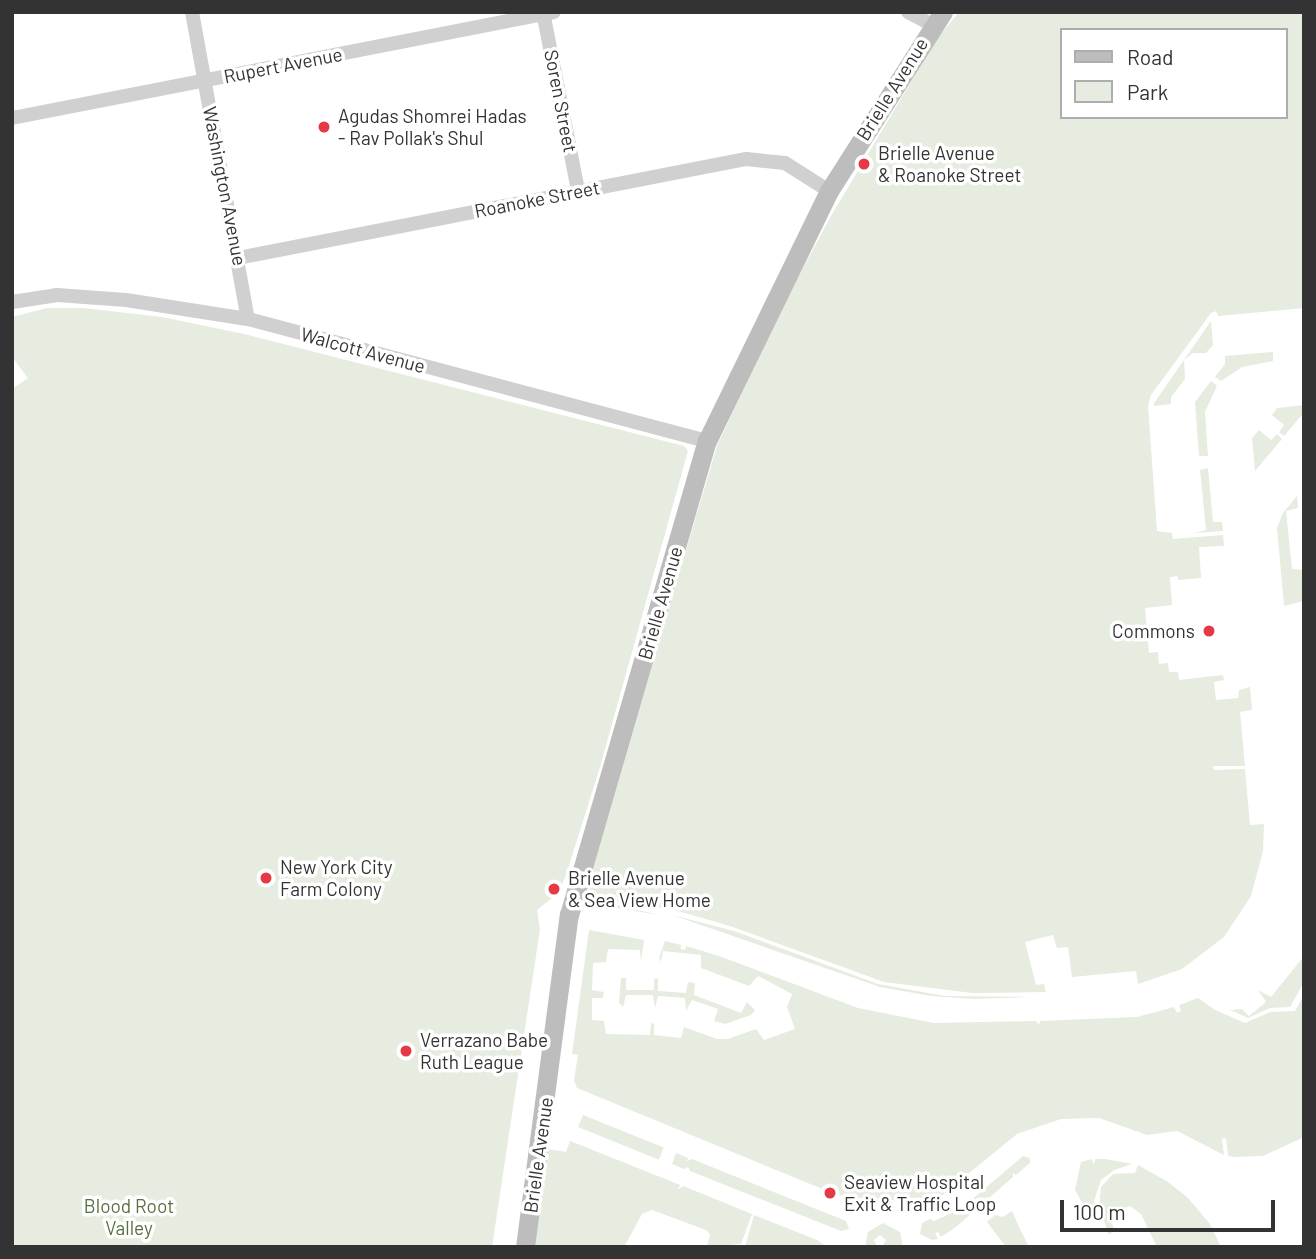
<!DOCTYPE html>
<html>
<head>
<meta charset="utf-8">
<style>
	body { margin:0 }
	#map { position:relative; width:1316px; height:1259px; overflow:hidden; background:#fff; font-family:Barlow,sans-serif }
	div>[style] { position:absolute }
	[style*='--x'] { left:calc(var(--x)*1px); top:calc(var(--y)*1px); width:calc(var(--w)*1px); rotate:calc(var(--a)*1deg) }
	.green>* { inset:0; background:#e6ecdf; transform-origin:0 0 }
	.street>* { height:14px; margin:-7px; padding:0 7px; transform-origin:7px; border-radius:7px; background:#d0d0d0 }
	.secondary>* { height:19px; margin:-9.5px; padding:0 9.5px; transform-origin:9.5px; border-radius:9.5px; background:#bdbdbd }
	.dots>* { width:19px; height:19px; translate:-50% -50%; box-sizing:border-box; border:4px solid #fff; border-radius:50% }
	span { translate:-50% -50%; white-space:nowrap; text-align:center; line-height:1.15; -webkit-text-stroke:7px #fff; paint-order:stroke }
	.street-label { font-size:19px; color:#333 }
	.poi-label { font-size:19px; color:#333 }
	.left { translate:0 -50%; text-align:left }
	.right { translate:-100% -50%; text-align:right }
	.park-label { font-size:19px; color:#56703f }
	.frame { position:absolute; inset:0; border:14px solid #333; pointer-events:none }
	.legend { position:absolute; left:1060px; top:28px; width:228px; height:91px; box-sizing:border-box; background:#fff; border:2px solid #adadad; margin:0; padding:9px 12px; list-style:none; font-size:21px; color:#333 }
	.legend li { display:flex; align-items:center; gap:14px; height:35px }
	.legend b { width:35px; border:2px solid #adadad }
	.scale { position:absolute; left:1060px; top:1200px; width:215px; height:32px; box-sizing:border-box; border:4px solid #333; border-top:0; padding-left:9px; font-size:21px; line-height:24px; white-space:nowrap; color:#333; -webkit-text-stroke:5px #fff; paint-order:stroke }
</style>
</head>
<body>
<div id="map">
	<div class="green">
		<div style="clip-path:polygon(evenodd,959px 12px,1304px 12px,1304px 308px,1218px 316px,1216px 311px,1211px 313px,1151px 395px,1148px 406px,1157px 531px,1172px 533px,1173px 539px,1223px 535px,1224px 546px,1199px 547px,1201px 578px,1178px 580px,1178px 576px,1170px 577px,1172px 605px,1145px 608px,1149px 653px,1158px 652px,1159px 664px,1168px 663px,1169px 672px,1178px 672px,1179px 680px,1223px 675px,1224px 680px,1214px 682px,1216px 700px,1238px 698px,1239px 690px,1250px 687px,1252px 710px,1240px 712px,1245px 766px,1213px 766px,1214px 770px,1245px 769px,1250px 825px,1264px 824px,1263px 851px,1251px 896px,1224px 937px,1182px 969px,1138px 984px,1136px 971px,1072px 977px,1068px 947px,1057px 948px,1053px 935px,1025px 942px,1036px 985px,1044px 984px,1046px 992px,972px 993px,884px 982px,730px 926px,671px 909px,618px 902px,618px 905px,659px 915px,581px 902px,717px 446px,782px 307px,831px 216px,936px 40px,959px 12px,1062px 30px,1286px 30px,1286px 117px,1062px 117px,1062px 30px)"></div>
		<div style="clip-path:polygon(47px 308px,83px 308px,162px 317px,244px 334px,684px 446px,688px 451px,600px 767px,566px 875px,558px 893px,537px 910px,540px 929px,492px 1247px,12px 1247px,12px 389px,28px 378px,12px 357px,12px 317px)"></div>
		<div style="clip-path:polygon(1211px 321px,1213px 345px,1206px 353px,1193px 353px,1184px 360px,1185px 379px,1171px 397px,1171px 404px,1154px 406px,1154px 403px)"></div>
		<div style="clip-path:polygon(1273px 352px,1273px 361px,1242px 367px,1221px 381px,1215px 377px,1225px 364px,1225px 356px)"></div>
		<div style="clip-path:polygon(1211px 381px,1217px 386px,1205px 412px,1208px 456px,1199px 456px,1195px 402px)"></div>
		<div style="clip-path:polygon(1304px 405px,1304px 418px,1301px 416px,1284px 436px,1279px 432px,1284px 425px,1272px 415px,1277px 408px)"></div>
		<div style="clip-path:polygon(1259px 430px,1271px 440px,1277px 434px,1282px 439px,1255px 471px,1252px 438px)"></div>
		<div style="clip-path:polygon(1208px 468px,1213px 522px,1222px 522px,1223px 531px,1194px 533px,1206px 530px,1200px 470px)"></div>
		<div style="clip-path:polygon(1297px 496px,1298px 508px,1286px 511px,1292px 569px,1304px 570px,1304px 601px,1284px 606px,1277px 528px,1283px 513px)"></div>
		<div style="clip-path:polygon(672px 915px,734px 931px,878px 984px,945px 996px,1031px 997px,974px 999px,931px 996px,880px 987px)"></div>
		<div style="clip-path:polygon(589px 930px,644px 940px,641px 962px,640px 950px,608px 949px,606px 962px,593px 963px,592px 990px,604px 992px,603px 998px,592px 998px,592px 1020px,604px 1021px,606px 1034px,650px 1035px,651px 1024px,654px 1023px,654px 1035px,681px 1038px,684px 1027px,717px 1039px,728px 1039px,756px 1029px,764px 1040px,795px 1029px,787px 1007px,792px 994px,758px 976px,749px 986px,701px 968px,701px 955px,663px 951px,661px 962px,659px 958px,665px 941px,681px 945px,681px 949px,685px 950px,686px 946px,719px 956px,858px 1008px,934px 1023px,1036px 1021px,1039px 1025px,1040px 1021px,1137px 1017px,1174px 1007px,1177px 1013px,1181px 1011px,1179px 1005px,1198px 998px,1215px 1010px,1245px 1023px,1270px 1012px,1295px 1011px,1304px 995px,1304px 1137px,1263px 1156px,1235px 1157px,1228px 1156px,1226px 1138px,1222px 1139px,1224px 1155px,1177px 1131px,1147px 1135px,1099px 1118px,1061px 1119px,1017px 1134px,940px 1197px,880px 1201px,837px 1195px,577px 1088px,574px 1080px,578px 1055px,572px 1054px)"></div>
		<div style="clip-path:polygon(1304px 956px,1304px 982px,1290px 1007px,1270px 1008px,1248px 1018px,1230px 1010px,1242px 1009px,1249px 1016px,1266px 1002px,1258px 990px,1271px 997px)"></div>
		<div style="clip-path:polygon(621px 978px,626px 978px,626px 990px,654px 990px,654px 979px,658px 978px,658px 991px,686px 993px,688px 982px,695px 983px,694px 995px,741px 1013px,747px 1002px,755px 1010px,751px 1015px,725px 1024px,714px 1021px,718px 1009px,692px 1000px,686px 1011px,685px 998px,658px 996px,655px 1008px,653px 995px,626px 995px,623px 1007px,619px 1003px)"></div>
		<div style="left:583px;top:1115px;width:87px;height:13px;rotate:22deg"></div>
		<div style="clip-path:polygon(570px 1141px,680px 1185px,678px 1190px,683px 1186px,752px 1214px,741px 1244px,707px 1247px,710px 1234px,706px 1230px,652px 1210px,642px 1214px,624px 1247px,535px 1247px,548px 1149px,566px 1152px)"></div>
		<div style="clip-path:polygon(676px 1153px,688px 1158px,687px 1161px,692px 1159px,846px 1221px,849px 1229px,841px 1231px,690px 1171px,688px 1167px,684px 1169px,672px 1164px)"></div>
		<div style="clip-path:polygon(1023px 1156px,1030px 1158px,1030px 1163px,1016px 1175px,1013px 1173px,1013px 1177px,956px 1227px,941px 1237px,938px 1232px,935px 1233px,938px 1239px,932px 1240px,920px 1234px,922px 1223px,930px 1219px,934px 1221px,962px 1208px)"></div>
		<div style="clip-path:polygon(1092px 1159px,1093px 1164px,1096px 1159px,1105px 1159px,1132px 1164px,1114px 1170px,1101px 1180px,1094px 1201px,1098px 1218px,1093px 1221px,1075px 1190px,1081px 1162px)"></div>
		<div style="clip-path:polygon(1138px 1165px,1168px 1182px,1188px 1198px,1210px 1224px,1221px 1247px,1157px 1247px,1141px 1214px,1130px 1206px,1109px 1213px,1114px 1230px,1109px 1235px,1099px 1207px,1101px 1187px,1113px 1174px,1135px 1173px)"></div>
		<div style="clip-path:polygon(1012px 1211px,1019px 1227px,1029px 1247px,1006px 1247px,987px 1222px,995px 1215px,1003px 1217px)"></div>
		<div style="clip-path:polygon(754px 1215px,817px 1240px,827px 1247px,745px 1247px)"></div>
		<div style="clip-path:polygon(883px 1223px,900px 1232px,903px 1247px,882px 1247px,886px 1240px,880px 1235px,874px 1240px,877px 1247px,865px 1247px,868px 1232px)"></div>
	</div>
	<div class="street">
		<div style="--x:192;--y:12;--w:312;--a:79.7"></div>
		<div style="--x:543;--y:12;--w:181;--a:78.9"></div>
		<div style="--x:908;--y:12;--w:27;--a:28"></div>
		<div style="--x:12;--y:118;--w:552;--a:-11.07"></div>
		<div style="--x:238;--y:258;--w:518;--a:-11.03"></div>
		<div style="--x:746;--y:159;--w:39;--a:6"></div>
		<div style="--x:785;--y:163;--w:52;--a:32.5"></div>
		<div style="--x:12;--y:302;--w:46;--a:-8.8"></div>
		<div style="--x:57;--y:295;--w:69;--a:4.1"></div>
		<div style="--x:126;--y:300;--w:123;--a:8.9"></div>
		<div style="--x:248;--y:319;--w:475;--a:14.9"></div>
	</div>
	<div class="secondary">
		<div style="--x:525;--y:1247;--w:335;--a:-82.5"></div>
		<div style="--x:569;--y:915;--w:494;--a:-73.8"></div>
		<div style="--x:707;--y:441;--w:278;--a:-64"></div>
		<div style="--x:829;--y:191;--w:212;--a:-57.5"></div>
	</div>
	<div class="dots">
		<div style="left:324px;top:127px;background:#e63946"></div>
		<div style="left:864px;top:164px;background:#e63946"></div>
		<div style="left:1209px;top:631px;background:#e63946"></div>
		<div style="left:266px;top:878px;background:#e63946"></div>
		<div style="left:554px;top:889px;background:#e63946"></div>
		<div style="left:406px;top:1051px;background:#e63946"></div>
		<div style="left:830px;top:1193px;background:#e63946"></div>
	</div>
	<div class="street-label">
		<span style="left:283px;top:65px;rotate:-11deg">Rupert Avenue</span>
		<span style="left:892px;top:89px;rotate:-58deg">Brielle Avenue</span>
		<span style="left:561px;top:101px;rotate:79deg">Soren Street</span>
		<span style="left:225px;top:186px;rotate:79deg">Washington Avenue</span>
		<span style="left:537px;top:199px;rotate:-11deg">Roanoke Street</span>
		<span style="left:363px;top:350px;rotate:15deg">Walcott Avenue</span>
		<span style="left:660px;top:603px;rotate:-74deg">Brielle Avenue</span>
		<span style="left:538px;top:1155px;rotate:-82deg">Brielle Avenue</span>
	</div>
	<div class="poi-label">
		<span class="left" style="left:338px;top:127px">Agudas Shomrei Hadas<br>- Rav Pollak's Shul</span>
		<span class="left" style="left:878px;top:164px">Brielle Avenue<br>&amp; Roanoke Street</span>
		<span class="right" style="left:1195px;top:631px">Commons</span>
		<span class="left" style="left:280px;top:878px">New York City<br>Farm Colony</span>
		<span class="left" style="left:568px;top:889px">Brielle Avenue<br>&amp; Sea View Home</span>
		<span class="left" style="left:420px;top:1051px">Verrazano Babe<br>Ruth League</span>
		<span class="left" style="left:844px;top:1193px">Seaview Hospital<br>Exit &amp; Traffic Loop</span>
	</div>
	<div class="park-label">
		<span style="left:129px;top:1217px">Blood Root<br>Valley</span>
	</div>
	<div class="frame"></div>
	<ul class="legend">
	<li><b style="height:9px;background:#bdbdbd"></b>Road</li>
	<li><b style="height:19px;background:#e6ecdf"></b>Park</li>
	</ul>
	<div class="scale">100 m</div>
</div>
</body>
</html>
